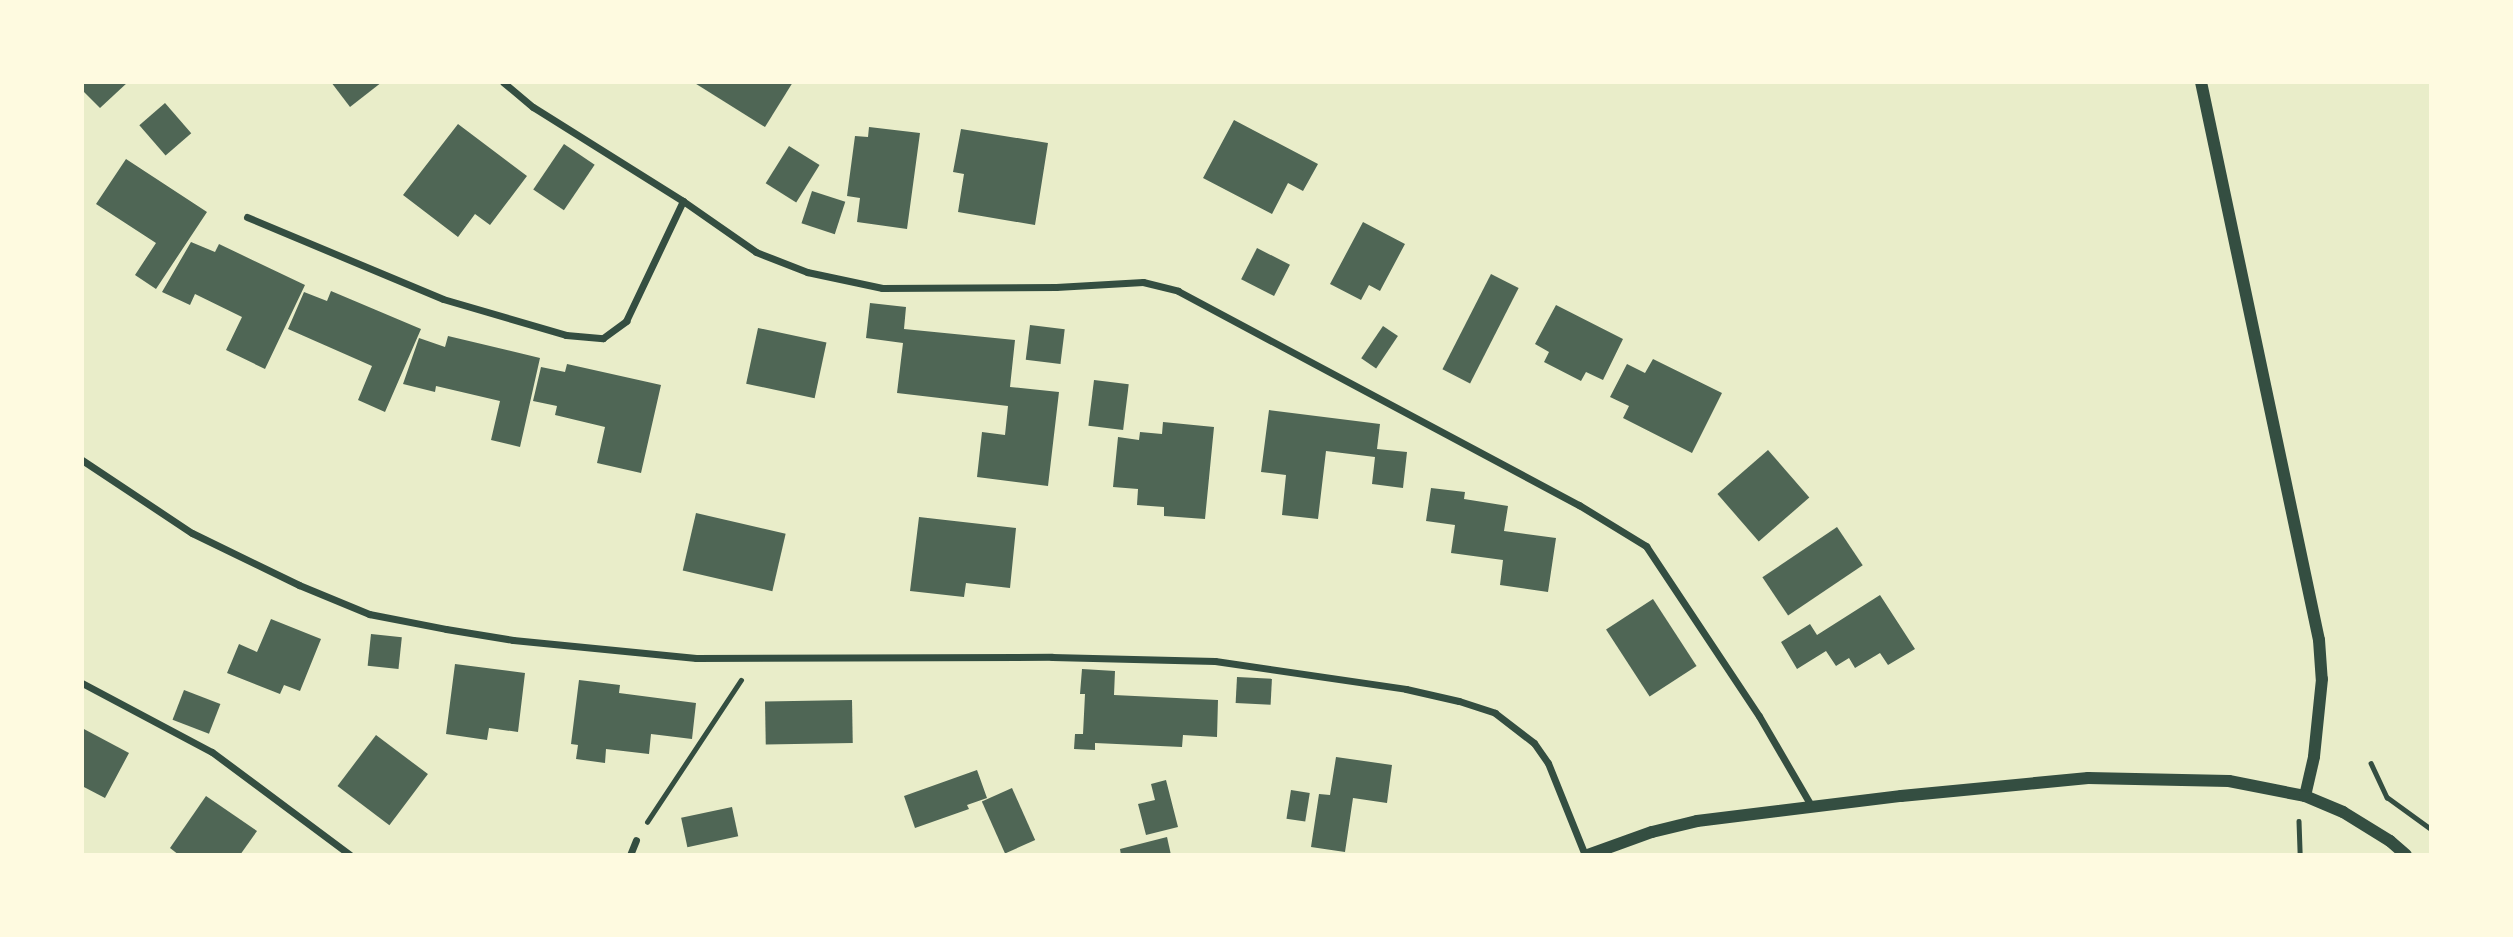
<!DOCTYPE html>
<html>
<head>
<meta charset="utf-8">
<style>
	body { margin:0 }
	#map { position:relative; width:2513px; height:937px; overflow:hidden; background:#e9edc9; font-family:"Exo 2",sans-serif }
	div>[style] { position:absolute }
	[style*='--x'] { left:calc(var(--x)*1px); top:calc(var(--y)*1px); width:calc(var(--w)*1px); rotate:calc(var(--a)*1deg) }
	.building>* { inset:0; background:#4f6655; transform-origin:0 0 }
	.path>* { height:4.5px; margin:-2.25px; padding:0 2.25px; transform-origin:2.25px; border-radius:2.25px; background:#344e41 }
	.minor>* { height:7px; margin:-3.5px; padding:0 3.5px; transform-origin:3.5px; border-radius:3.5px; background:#344e41 }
	.tertiary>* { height:12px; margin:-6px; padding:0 6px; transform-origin:6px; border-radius:6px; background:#344e41 }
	span { translate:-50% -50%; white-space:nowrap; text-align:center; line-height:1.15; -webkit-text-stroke:5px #fefae0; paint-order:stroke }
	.frame { position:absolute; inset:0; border:84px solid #fefae0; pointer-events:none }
</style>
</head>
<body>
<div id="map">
	<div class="building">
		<div style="clip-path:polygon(82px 82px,128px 82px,100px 108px,82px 90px)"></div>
		<div style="clip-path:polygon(331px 82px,382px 82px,350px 107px)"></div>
		<div style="clip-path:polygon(693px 82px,793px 82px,765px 127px)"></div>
		<div style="left:165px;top:103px;width:40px;height:34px;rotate:49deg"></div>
		<div style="clip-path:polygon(1234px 120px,1318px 164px,1303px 191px,1288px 183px,1272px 214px,1203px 178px)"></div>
		<div style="clip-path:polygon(458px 124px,527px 176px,490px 225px,475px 214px,458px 237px,403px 195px)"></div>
		<div style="clip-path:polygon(869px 127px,920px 133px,907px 229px,857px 222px,860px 198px,847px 196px,855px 136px,868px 137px)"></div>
		<div style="clip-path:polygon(961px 129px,1048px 143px,1035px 225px,958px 212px,964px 174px,953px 172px)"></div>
		<div style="left:564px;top:144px;width:37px;height:55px;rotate:34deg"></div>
		<div style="left:789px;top:146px;width:36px;height:44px;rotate:32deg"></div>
		<div style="clip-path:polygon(126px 159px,207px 212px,156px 289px,135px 275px,156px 243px,96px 204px)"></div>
		<div style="left:812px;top:191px;width:35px;height:34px;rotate:18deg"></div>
		<div style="clip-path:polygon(1363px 222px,1405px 244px,1380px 291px,1369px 285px,1361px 300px,1330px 284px)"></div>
		<div style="clip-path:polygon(191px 242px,215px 252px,219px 244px,305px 285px,265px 369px,226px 350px,242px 317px,195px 294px,190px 305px,162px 292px)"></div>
		<div style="left:1257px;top:248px;width:37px;height:35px;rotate:27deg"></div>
		<div style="left:1491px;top:274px;width:31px;height:107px;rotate:27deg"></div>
		<div style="clip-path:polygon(331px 291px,421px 329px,385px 412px,358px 400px,372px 366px,288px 329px,304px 292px,327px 301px)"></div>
		<div style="clip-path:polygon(870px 303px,906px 307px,904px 329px,1015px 340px,1010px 387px,1059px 392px,1048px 486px,977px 477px,982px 432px,1005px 435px,1008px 406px,897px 393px,903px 343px,866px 338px)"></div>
		<div style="clip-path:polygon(1556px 305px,1623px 339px,1603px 380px,1586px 372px,1581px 381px,1544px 362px,1549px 352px,1535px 344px)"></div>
		<div style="left:1030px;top:325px;width:35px;height:35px;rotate:7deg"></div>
		<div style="left:1383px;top:326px;width:18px;height:39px;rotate:34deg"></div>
		<div style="left:758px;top:328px;width:70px;height:57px;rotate:12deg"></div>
		<div style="clip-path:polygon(448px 336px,540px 358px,520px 447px,491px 440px,500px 401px,436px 386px,435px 392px,403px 384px,419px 338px,445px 347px)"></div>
		<div style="clip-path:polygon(1653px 359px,1722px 393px,1692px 453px,1623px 418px,1629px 406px,1610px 397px,1627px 364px,1645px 373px)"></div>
		<div style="clip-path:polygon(567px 364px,661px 385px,641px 473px,597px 463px,605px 427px,555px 415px,557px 406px,533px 401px,541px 367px,565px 372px)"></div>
		<div style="left:1094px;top:380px;width:35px;height:46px;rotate:7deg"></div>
		<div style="clip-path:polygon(1269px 410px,1380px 424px,1377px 449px,1407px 452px,1403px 488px,1372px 484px,1375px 457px,1326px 451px,1318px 519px,1282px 515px,1286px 475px,1261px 472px)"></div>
		<div style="clip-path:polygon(1163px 422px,1214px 427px,1205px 519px,1164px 516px,1164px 507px,1137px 505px,1138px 489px,1113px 487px,1118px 437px,1139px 440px,1140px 432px,1162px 434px)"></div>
		<div style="left:1768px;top:450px;width:63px;height:67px;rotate:49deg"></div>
		<div style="clip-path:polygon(1431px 488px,1465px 492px,1464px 499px,1508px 506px,1504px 531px,1556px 538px,1548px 592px,1500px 585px,1503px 560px,1451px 553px,1455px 525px,1426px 521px)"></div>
		<div style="left:696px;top:513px;width:92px;height:59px;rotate:13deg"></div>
		<div style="clip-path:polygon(919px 517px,1016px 528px,1010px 588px,966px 583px,964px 597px,910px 591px)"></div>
		<div style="left:1837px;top:527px;width:46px;height:90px;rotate:56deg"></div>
		<div style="clip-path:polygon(1880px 595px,1915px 649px,1888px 665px,1880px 653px,1855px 668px,1849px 658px,1836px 666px,1826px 651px,1797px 669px,1781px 642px,1810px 624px,1817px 635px)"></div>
		<div style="left:1653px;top:599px;width:80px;height:56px;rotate:57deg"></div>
		<div style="clip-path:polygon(271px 619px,321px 639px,300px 691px,284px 685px,280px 694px,227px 673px,239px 644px,257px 652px)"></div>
		<div style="left:371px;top:634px;width:31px;height:32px;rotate:6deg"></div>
		<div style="clip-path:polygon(455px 664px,525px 673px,518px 732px,489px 728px,487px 740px,446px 734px)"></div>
		<div style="clip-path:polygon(1082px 669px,1115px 671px,1114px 695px,1218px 700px,1217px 737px,1183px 735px,1182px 747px,1095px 743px,1095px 750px,1074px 749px,1075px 734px,1083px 734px,1085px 694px,1080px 694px)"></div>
		<div style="left:1237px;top:677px;width:35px;height:26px;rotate:3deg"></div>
		<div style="clip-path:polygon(579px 680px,620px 685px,619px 693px,696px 703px,692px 739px,651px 734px,649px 754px,606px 749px,605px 763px,576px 759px,578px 745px,571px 744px)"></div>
		<div style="left:184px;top:690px;width:39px;height:32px;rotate:21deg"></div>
		<div style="left:852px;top:700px;width:43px;height:87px;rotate:89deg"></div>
		<div style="clip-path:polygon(82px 728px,129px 753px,105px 798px,82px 786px)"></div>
		<div style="left:376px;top:735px;width:65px;height:64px;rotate:37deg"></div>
		<div style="clip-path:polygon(1336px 757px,1392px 765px,1387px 803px,1353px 798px,1345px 852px,1311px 847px,1319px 794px,1330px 795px)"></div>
		<div style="clip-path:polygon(977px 770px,987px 798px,967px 805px,969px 809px,915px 828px,904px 796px)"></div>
		<div style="clip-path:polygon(1166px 780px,1178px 827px,1146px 835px,1138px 804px,1155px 800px,1151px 784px)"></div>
		<div style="left:1012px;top:788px;width:57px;height:33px;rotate:66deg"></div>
		<div style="left:1291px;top:790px;width:19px;height:29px;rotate:9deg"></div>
		<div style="clip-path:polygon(206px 796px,257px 831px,240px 855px,179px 855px,170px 848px)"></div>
		<div style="left:732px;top:807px;width:30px;height:52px;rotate:78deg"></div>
		<div style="clip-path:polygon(1167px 837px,1171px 855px,1121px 855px,1120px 849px)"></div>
	</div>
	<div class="path">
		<div style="--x:2371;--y:763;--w:38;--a:65"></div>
		<div style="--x:2387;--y:797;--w:54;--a:36"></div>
		<div style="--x:2299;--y:821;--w:34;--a:88"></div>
		<div style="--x:647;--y:822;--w:170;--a:-56.5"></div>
	</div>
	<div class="minor">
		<div style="--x:503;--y:82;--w:39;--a:40"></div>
		<div style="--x:533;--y:107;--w:177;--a:32.1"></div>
		<div style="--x:683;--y:201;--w:89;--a:34.9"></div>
		<div style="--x:756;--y:252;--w:55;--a:21.4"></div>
		<div style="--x:807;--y:272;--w:77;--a:12"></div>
		<div style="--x:882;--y:288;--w:174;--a:-0.3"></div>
		<div style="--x:1056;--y:287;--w:87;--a:-3.3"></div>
		<div style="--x:1143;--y:282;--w:36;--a:14"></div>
		<div style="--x:1178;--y:291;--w:455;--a:28.1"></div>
		<div style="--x:1579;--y:505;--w:79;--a:31.5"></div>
		<div style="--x:1646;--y:546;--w:204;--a:56.4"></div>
		<div style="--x:1759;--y:716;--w:105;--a:59.8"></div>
		<div style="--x:247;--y:217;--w:212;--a:22.7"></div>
		<div style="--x:443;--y:299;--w:128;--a:16.3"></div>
		<div style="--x:566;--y:335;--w:37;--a:5"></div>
		<div style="--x:603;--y:338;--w:29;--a:-36"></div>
		<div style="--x:626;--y:321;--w:133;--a:-64.6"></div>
		<div style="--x:82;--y:460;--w:132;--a:33.6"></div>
		<div style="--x:192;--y:533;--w:119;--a:25.9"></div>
		<div style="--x:299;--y:585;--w:76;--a:22.5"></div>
		<div style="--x:369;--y:614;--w:78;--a:11"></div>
		<div style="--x:446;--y:629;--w:68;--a:9.3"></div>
		<div style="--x:513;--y:640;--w:184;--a:5.6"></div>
		<div style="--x:696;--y:658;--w:356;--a:-0.2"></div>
		<div style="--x:1052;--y:657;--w:163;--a:1.4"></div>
		<div style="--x:1215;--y:661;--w:193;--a:8.3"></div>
		<div style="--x:1406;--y:689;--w:54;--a:12.8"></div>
		<div style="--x:1459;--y:701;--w:38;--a:18"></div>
		<div style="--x:1495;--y:713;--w:49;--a:37.6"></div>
		<div style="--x:1534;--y:743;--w:24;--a:55"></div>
		<div style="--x:1548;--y:763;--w:99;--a:68.1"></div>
		<div style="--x:82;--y:683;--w:147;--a:28"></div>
		<div style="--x:212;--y:752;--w:172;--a:36.7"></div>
		<div style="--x:630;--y:855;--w:16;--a:-68"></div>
	</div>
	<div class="tertiary">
		<div style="--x:2201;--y:82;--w:570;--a:78.06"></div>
		<div style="--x:2319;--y:640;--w:39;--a:86"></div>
		<div style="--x:2322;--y:679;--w:78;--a:95.9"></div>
		<div style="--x:2314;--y:757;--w:40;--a:103"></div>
		<div style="--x:1588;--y:855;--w:68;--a:-19.8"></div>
		<div style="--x:1652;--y:832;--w:46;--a:-13.7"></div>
		<div style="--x:1697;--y:821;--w:206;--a:-7"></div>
		<div style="--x:1901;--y:796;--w:188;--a:-5.5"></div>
		<div style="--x:2088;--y:778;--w:141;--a:1.2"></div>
		<div style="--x:2229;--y:781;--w:77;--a:11.2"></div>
		<div style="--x:2305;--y:796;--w:41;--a:22.8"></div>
		<div style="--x:2343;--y:812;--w:55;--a:31.7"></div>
		<div style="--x:2390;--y:841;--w:21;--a:41"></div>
	</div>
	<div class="frame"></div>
</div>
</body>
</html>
